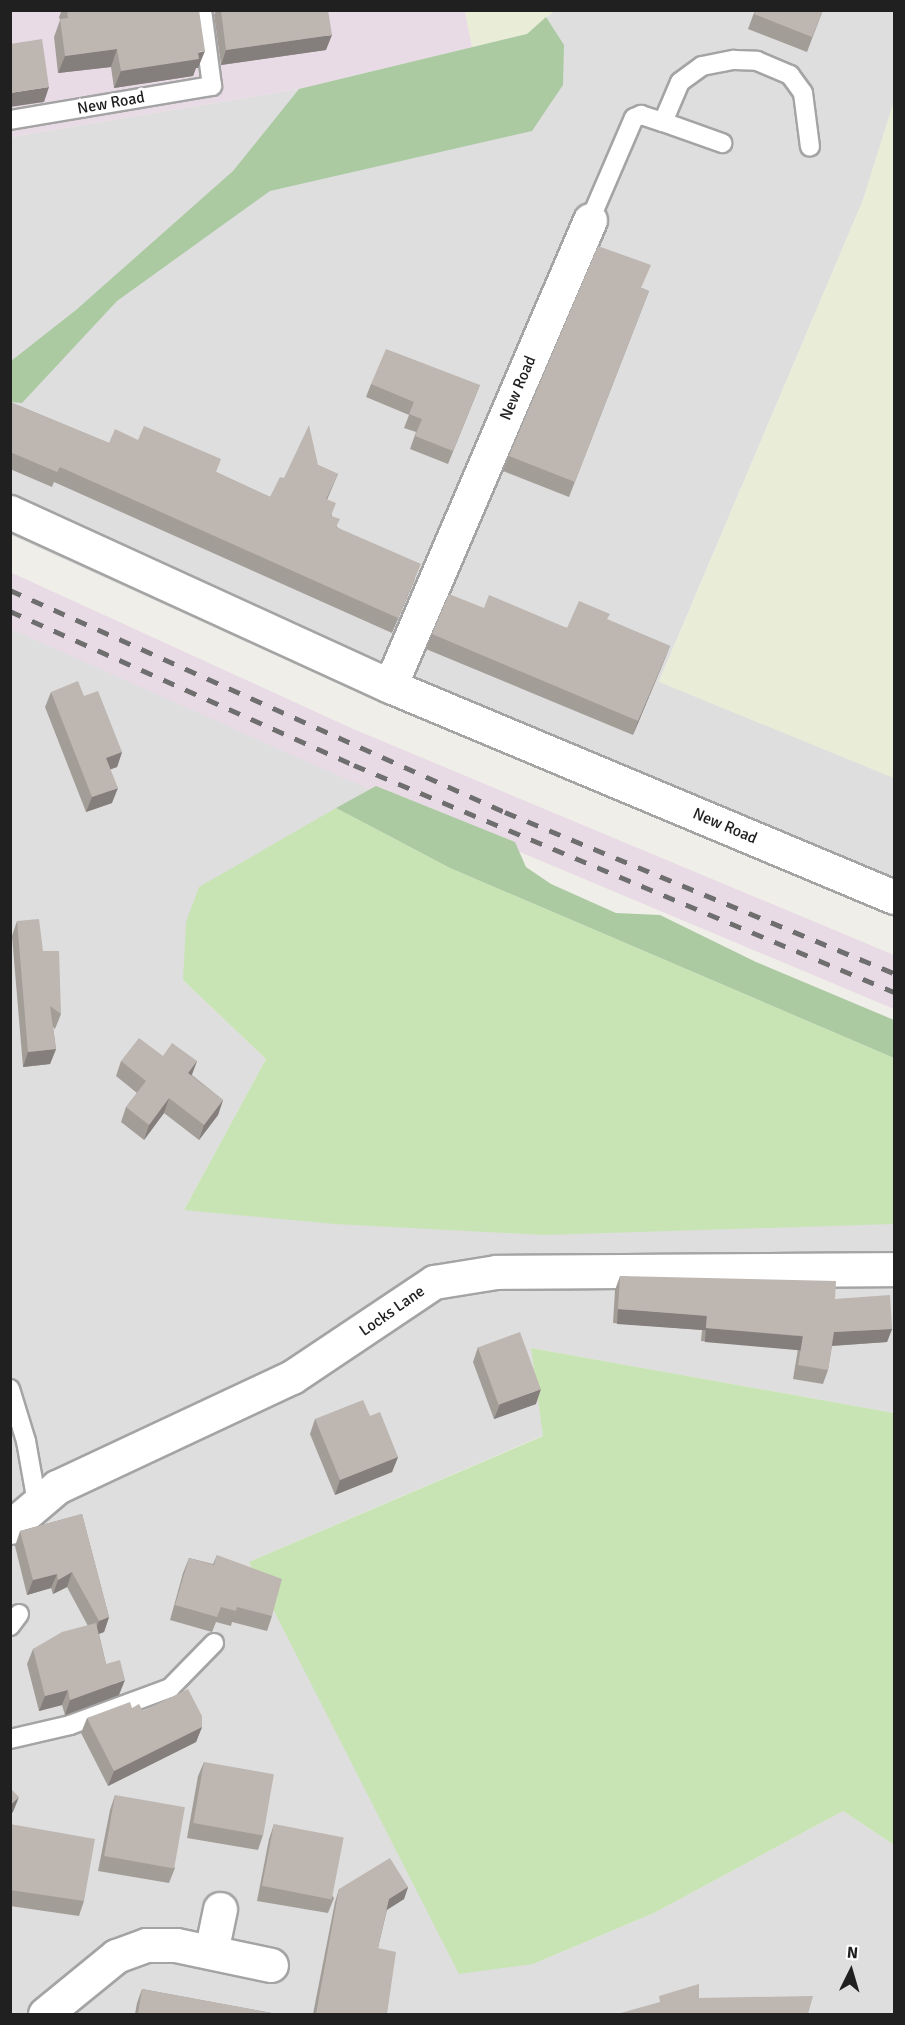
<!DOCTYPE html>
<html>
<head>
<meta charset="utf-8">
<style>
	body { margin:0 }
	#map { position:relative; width:905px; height:2025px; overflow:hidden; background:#f0eee8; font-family:Signika,sans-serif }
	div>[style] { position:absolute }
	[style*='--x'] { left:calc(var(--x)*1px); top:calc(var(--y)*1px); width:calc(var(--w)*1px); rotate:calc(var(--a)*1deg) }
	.residential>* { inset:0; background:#dedede }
	.industrial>* { inset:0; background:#e8dbe5 }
	.farmland>* { inset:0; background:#e9ecd6 }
	.grass>* { inset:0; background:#c9e4b4 }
	.forest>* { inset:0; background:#abcaa2 }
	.roads { filter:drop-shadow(2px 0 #a4a4a4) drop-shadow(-2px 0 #a4a4a4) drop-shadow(0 2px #a4a4a4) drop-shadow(0 -2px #a4a4a4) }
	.service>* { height:18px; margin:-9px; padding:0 9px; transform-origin:9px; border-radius:9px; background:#fff }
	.minor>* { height:33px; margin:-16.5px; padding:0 16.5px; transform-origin:16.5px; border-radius:16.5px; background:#fff }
	.rail>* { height:4.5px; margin-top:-2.25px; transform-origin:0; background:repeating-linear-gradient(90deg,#6e6e6e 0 12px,transparent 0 24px) }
	.wall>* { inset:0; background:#a39d98 }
	.shaded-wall>* { inset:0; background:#847f7c; transform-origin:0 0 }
	.building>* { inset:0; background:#bdb6b1; transform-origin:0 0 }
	span { translate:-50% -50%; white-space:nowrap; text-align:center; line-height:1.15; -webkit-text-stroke:6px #fff; paint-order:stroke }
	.street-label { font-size:16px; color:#202020 }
	.frame { position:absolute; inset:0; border:12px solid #202020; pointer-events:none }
	.north { position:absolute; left:821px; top:1941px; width:60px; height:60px; -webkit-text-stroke:4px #fff; paint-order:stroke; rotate:5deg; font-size:16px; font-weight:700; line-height:24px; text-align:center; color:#202020 }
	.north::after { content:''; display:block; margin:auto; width:21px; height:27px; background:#202020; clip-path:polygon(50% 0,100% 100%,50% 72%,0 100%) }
</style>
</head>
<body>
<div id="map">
	<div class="residential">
		<div style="clip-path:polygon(554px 11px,894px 11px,894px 101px,863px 200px,659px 681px,894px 778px,894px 912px,367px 697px,11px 535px,11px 137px,299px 89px,527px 34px)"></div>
		<div style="clip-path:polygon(10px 624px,376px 786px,183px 980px,266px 1059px,184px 1210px,894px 1224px,894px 1413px,531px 1348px,544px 1435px,249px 1562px,533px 1964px,654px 1913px,843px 1811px,894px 1845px,894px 2014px,11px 2014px)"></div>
	</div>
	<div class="industrial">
		<div style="clip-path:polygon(11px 11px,465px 11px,472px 47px,299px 89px,11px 137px)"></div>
		<div style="clip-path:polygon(10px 572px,351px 728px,894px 955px,894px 1009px,339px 776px,11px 629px)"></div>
	</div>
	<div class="farmland">
		<div style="clip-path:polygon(465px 11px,554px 11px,527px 34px,472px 47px)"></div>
		<div style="clip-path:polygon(894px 101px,894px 778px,659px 682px,863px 200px)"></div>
	</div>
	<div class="grass">
		<div style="clip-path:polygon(336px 808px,450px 868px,894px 1058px,894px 1224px,545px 1235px,335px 1224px,184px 1210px,266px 1059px,183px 980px,186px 922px,199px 887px)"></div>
		<div style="clip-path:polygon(531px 1348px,894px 1413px,894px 1845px,843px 1811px,654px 1913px,533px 1964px,459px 1974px,249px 1562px,543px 1436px)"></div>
	</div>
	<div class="forest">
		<div style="clip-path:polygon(546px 17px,564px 45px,563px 85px,532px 131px,270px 191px,117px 301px,22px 403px,11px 402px,11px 361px,76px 310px,233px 171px,299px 89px,527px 34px)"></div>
		<div style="clip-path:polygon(376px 786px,515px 842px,526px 867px,551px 884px,616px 913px,660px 915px,756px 962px,894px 1020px,894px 1058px,450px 868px,336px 808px)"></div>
	</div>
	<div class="roads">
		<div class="service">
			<div style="--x:10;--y:120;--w:205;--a:-9.6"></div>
			<div style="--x:212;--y:86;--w:77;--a:-97.5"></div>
			<div style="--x:663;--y:122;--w:63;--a:19.6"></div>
			<div style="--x:590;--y:220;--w:111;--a:-66.7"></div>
			<div style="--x:634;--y:118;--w:8;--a:-23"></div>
			<div style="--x:641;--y:115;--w:23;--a:18"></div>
			<div style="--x:663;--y:122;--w:43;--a:-67"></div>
			<div style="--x:680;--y:82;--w:27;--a:-36"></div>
			<div style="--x:702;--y:66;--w:33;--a:-11"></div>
			<div style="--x:734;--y:60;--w:23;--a:2"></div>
			<div style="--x:757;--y:61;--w:36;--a:23"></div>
			<div style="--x:790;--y:75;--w:22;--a:54"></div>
			<div style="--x:803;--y:93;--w:54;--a:82.6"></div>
			<div style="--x:10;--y:1389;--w:54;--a:72.9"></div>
			<div style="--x:26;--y:1441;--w:63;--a:79.9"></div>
			<div style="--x:10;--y:1626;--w:15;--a:-53"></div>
			<div style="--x:10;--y:1739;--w:62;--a:-13.1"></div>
			<div style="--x:70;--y:1725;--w:107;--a:-20.3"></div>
			<div style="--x:170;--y:1688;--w:63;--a:-45.6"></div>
		</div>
		<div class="minor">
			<div style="--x:10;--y:512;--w:418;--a:24.6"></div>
			<div style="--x:390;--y:686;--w:546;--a:22.72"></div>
			<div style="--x:390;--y:686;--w:507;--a:-66.77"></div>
			<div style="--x:10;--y:1527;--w:62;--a:-40.4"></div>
			<div style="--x:57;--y:1487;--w:259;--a:-25.1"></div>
			<div style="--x:292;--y:1377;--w:171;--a:-33.8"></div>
			<div style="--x:434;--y:1282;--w:63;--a:-9.2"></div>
			<div style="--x:496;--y:1272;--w:398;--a:-0.4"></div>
			<div style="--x:211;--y:1952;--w:44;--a:-78.2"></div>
			<div style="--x:45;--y:2014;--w:92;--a:-39.2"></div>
			<div style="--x:116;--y:1956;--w:32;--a:-20"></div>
			<div style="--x:146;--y:1945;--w:30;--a:0"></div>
			<div style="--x:176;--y:1945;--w:97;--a:11.9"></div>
		</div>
	</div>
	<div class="rail">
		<div style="--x:10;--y:590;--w:543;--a:24.16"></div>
		<div style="--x:505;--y:812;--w:421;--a:22.5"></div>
		<div style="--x:10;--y:611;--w:377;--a:24.1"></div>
		<div style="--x:354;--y:765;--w:586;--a:22.8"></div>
	</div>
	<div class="wall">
		<div style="clip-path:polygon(62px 10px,199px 10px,198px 68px,196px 68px,193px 76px,114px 88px,111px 67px,58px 73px,54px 37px,60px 20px,59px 17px)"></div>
		<div style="clip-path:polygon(216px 10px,328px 10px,326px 50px,221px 65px,214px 15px)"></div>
		<div style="clip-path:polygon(755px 10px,823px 10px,807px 52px,748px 29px)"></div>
		<div style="clip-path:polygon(642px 288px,649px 291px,569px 497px,503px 471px,509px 456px)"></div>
		<div style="clip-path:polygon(371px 384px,480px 385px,448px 464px,410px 449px,416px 432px,404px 428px,409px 415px,366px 397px)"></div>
		<div style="clip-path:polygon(10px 402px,109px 443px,138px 440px,216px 472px,270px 497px,284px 478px,318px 465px,338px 474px,327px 500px,332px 516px,337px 527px,415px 579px,392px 633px,54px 482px,52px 487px,10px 469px)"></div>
		<div style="clip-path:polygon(484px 608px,567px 628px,607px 620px,670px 646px,633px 735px,426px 649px,432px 634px)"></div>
		<div style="clip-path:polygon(51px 692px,84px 696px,122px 752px,117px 767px,110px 769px,112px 803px,86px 812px,45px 707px)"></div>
		<div style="clip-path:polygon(17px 921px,43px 951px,61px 1014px,55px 1029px,53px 1027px,56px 1049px,50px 1064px,23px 1067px,12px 936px)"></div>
		<div style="clip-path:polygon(163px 1056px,197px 1061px,192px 1075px,223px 1100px,218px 1115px,199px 1140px,164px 1113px,144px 1140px,121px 1122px,126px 1107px,137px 1093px,116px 1076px,121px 1061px)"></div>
		<div style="clip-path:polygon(620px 1276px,835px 1299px,892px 1329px,887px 1342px,832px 1346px,828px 1370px,823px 1384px,793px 1379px,798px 1349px,701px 1341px,702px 1330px,613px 1323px,615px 1290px)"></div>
		<div style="clip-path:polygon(478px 1347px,536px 1404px,494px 1419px,473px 1362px)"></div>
		<div style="clip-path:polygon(370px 1416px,398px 1457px,392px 1472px,335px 1495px,310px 1434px,315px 1419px)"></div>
		<div style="clip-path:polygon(82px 1514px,109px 1617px,104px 1632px,99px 1634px,106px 1664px,119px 1695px,65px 1715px,62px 1705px,39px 1711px,27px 1664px,33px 1649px,88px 1626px,67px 1587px,53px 1594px,51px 1588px,27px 1595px,15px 1546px,20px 1531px)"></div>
		<div style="clip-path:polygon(217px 1555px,272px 1616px,267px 1631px,232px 1622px,231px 1626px,216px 1622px,212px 1632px,170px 1620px,183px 1573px,189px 1558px,213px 1564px)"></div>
		<div style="clip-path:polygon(132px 1708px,202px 1727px,196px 1742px,108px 1786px,81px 1733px,87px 1718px)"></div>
		<div style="clip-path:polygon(204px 1762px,263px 1835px,258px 1850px,187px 1838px,198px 1776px)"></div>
		<div style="clip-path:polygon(115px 1795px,175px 1868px,169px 1883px,98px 1871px,110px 1810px)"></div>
		<div style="clip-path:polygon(10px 1824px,84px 1901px,79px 1916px,10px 1906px)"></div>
		<div style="clip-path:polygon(274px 1824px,334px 1898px,328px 1913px,257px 1901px,269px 1839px)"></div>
		<div style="clip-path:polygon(408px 1887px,404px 1899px,387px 1910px,378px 1948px,387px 2014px,313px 2014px,335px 1902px,339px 1889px)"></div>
		<div style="clip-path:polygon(142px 1989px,277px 2014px,135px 2014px,137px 2003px)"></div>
	</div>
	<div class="shaded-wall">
		<div style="clip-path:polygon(332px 35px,326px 50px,221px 65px,226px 50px)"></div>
		<div style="clip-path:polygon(117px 49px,111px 67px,58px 73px,65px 56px)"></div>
		<div style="clip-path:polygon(205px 51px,198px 68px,196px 68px,193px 76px,114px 88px,121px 71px)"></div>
		<div style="clip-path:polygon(49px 87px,44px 102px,10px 107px,10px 93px)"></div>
		<div style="clip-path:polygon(670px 646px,664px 661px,633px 735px,638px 721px)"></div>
		<div style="clip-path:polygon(122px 752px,117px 767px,101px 773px,106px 758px)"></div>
		<div style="clip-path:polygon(118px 788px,112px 803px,86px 812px,92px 797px)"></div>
		<div style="clip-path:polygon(56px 1049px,50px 1064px,23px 1067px,28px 1052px)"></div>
		<div style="clip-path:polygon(197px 1061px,191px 1076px,188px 1073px)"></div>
		<div style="clip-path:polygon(169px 1098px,164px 1113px,144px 1140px,149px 1125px)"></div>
		<div style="clip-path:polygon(223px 1100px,218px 1115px,199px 1140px,204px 1125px)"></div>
		<div style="left:618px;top:1309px;width:89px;height:15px;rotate:4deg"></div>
		<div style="left:706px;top:1328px;width:97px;height:14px;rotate:5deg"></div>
		<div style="clip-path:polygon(892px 1329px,887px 1342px,829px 1346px,834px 1332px)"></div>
		<div style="clip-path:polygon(541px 1389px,536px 1404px,494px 1419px,500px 1404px)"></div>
		<div style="clip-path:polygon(398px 1457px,392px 1472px,335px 1495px,340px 1480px)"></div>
		<div style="clip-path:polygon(72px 1572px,67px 1587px,53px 1594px,58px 1580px)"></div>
		<div style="clip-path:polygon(57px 1574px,51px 1588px,27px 1595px,33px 1580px)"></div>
		<div style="clip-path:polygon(109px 1617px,104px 1632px,93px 1636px,99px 1621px)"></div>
		<div style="clip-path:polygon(125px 1680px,119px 1695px,65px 1715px,70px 1700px)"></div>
		<div style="clip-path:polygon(68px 1690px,62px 1705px,39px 1711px,45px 1696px)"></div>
		<div style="clip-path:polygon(202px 1727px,196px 1742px,108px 1786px,114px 1771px)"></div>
		<div style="clip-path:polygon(19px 1797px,13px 1812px,10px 1815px,10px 1805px)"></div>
		<div style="clip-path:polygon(408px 1887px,404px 1899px,385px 1911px,389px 1899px)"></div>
	</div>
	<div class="building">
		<div style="clip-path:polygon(67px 10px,199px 10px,205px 51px,198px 52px,199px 59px,121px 71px,117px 49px,65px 56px,60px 19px,68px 18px)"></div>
		<div style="clip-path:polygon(221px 10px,328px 10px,332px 35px,226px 50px)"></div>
		<div style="clip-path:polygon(755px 10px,823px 10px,812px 37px,754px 14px)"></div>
		<div style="clip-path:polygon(42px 39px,49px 87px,10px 93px,10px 44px)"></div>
		<div style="clip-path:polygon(598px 246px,651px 265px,641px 288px,649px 291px,575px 482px,509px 456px)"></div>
		<div style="clip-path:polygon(386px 349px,480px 385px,453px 451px,415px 436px,422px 419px,409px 414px,414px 402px,371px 384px)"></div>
		<div style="clip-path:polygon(10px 402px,109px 443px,115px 429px,138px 440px,144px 426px,221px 459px,216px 472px,270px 497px,280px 477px,284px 478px,309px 425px,318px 465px,338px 474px,326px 499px,336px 503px,331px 516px,340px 519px,336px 527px,421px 564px,398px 618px,60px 467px,57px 472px,10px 452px)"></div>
		<div style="clip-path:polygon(449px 594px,484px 608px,489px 595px,567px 628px,579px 601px,610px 614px,607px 619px,670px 646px,638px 721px,432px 634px)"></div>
		<div style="clip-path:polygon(78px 681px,84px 696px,98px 691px,122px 752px,106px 758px,118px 788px,92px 797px,51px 692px)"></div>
		<div style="clip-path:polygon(39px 919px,43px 951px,59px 951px,61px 1014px,50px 1006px,56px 1049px,28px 1052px,17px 921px)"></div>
		<div style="clip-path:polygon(139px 1038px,163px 1056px,172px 1043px,197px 1061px,188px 1073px,223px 1100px,204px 1125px,169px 1098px,149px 1125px,126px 1107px,146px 1081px,121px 1061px)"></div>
		<div style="clip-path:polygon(620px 1276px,836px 1281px,835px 1299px,890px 1295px,892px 1329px,834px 1332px,828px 1370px,798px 1365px,803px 1336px,706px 1328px,707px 1316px,618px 1309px)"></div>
		<div style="left:520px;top:1332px;width:61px;height:45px;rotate:70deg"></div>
		<div style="clip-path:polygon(363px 1400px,370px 1416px,380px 1412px,398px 1457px,340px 1480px,315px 1419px)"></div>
		<div style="clip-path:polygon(82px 1514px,109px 1617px,99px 1621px,72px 1572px,58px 1580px,57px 1574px,33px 1580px,20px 1531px)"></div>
		<div style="clip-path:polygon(217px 1555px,282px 1579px,272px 1616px,237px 1607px,236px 1611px,221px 1607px,217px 1617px,175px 1605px,189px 1558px,214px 1565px)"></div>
		<div style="clip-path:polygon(96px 1623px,106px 1664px,120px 1660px,125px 1680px,70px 1700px,68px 1690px,45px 1696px,33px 1649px,62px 1632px)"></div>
		<div style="clip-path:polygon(188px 1689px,202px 1716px,202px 1727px,114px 1771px,87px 1718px,130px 1702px,132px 1708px,139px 1704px,143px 1711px)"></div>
		<div style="left:204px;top:1762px;width:71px;height:62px;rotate:10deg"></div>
		<div style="clip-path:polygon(10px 1788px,19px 1797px,10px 1805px)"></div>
		<div style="left:115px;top:1795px;width:71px;height:62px;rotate:10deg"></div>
		<div style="clip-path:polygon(10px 1824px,95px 1839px,84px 1901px,10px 1890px)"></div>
		<div style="left:274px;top:1824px;width:71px;height:63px;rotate:11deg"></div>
		<div style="clip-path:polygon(390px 1858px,408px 1887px,389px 1899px,378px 1948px,396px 1952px,387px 2014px,316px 2014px,339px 1889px)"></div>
		<div style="clip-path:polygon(699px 1984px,699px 1998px,813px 1996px,808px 2014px,617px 2014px,660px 2002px,659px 1996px)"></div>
		<div style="clip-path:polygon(142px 1989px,277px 2014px,138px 2014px)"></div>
	</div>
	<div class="street-label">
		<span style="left:111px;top:103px;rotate:-10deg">New Road</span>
		<span style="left:518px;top:388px;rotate:-67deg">New Road</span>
		<span style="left:725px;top:826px;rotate:23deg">New Road</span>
		<span style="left:392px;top:1311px;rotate:-35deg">Locks Lane</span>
	</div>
	<div class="frame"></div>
	<div class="north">N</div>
</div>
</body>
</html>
